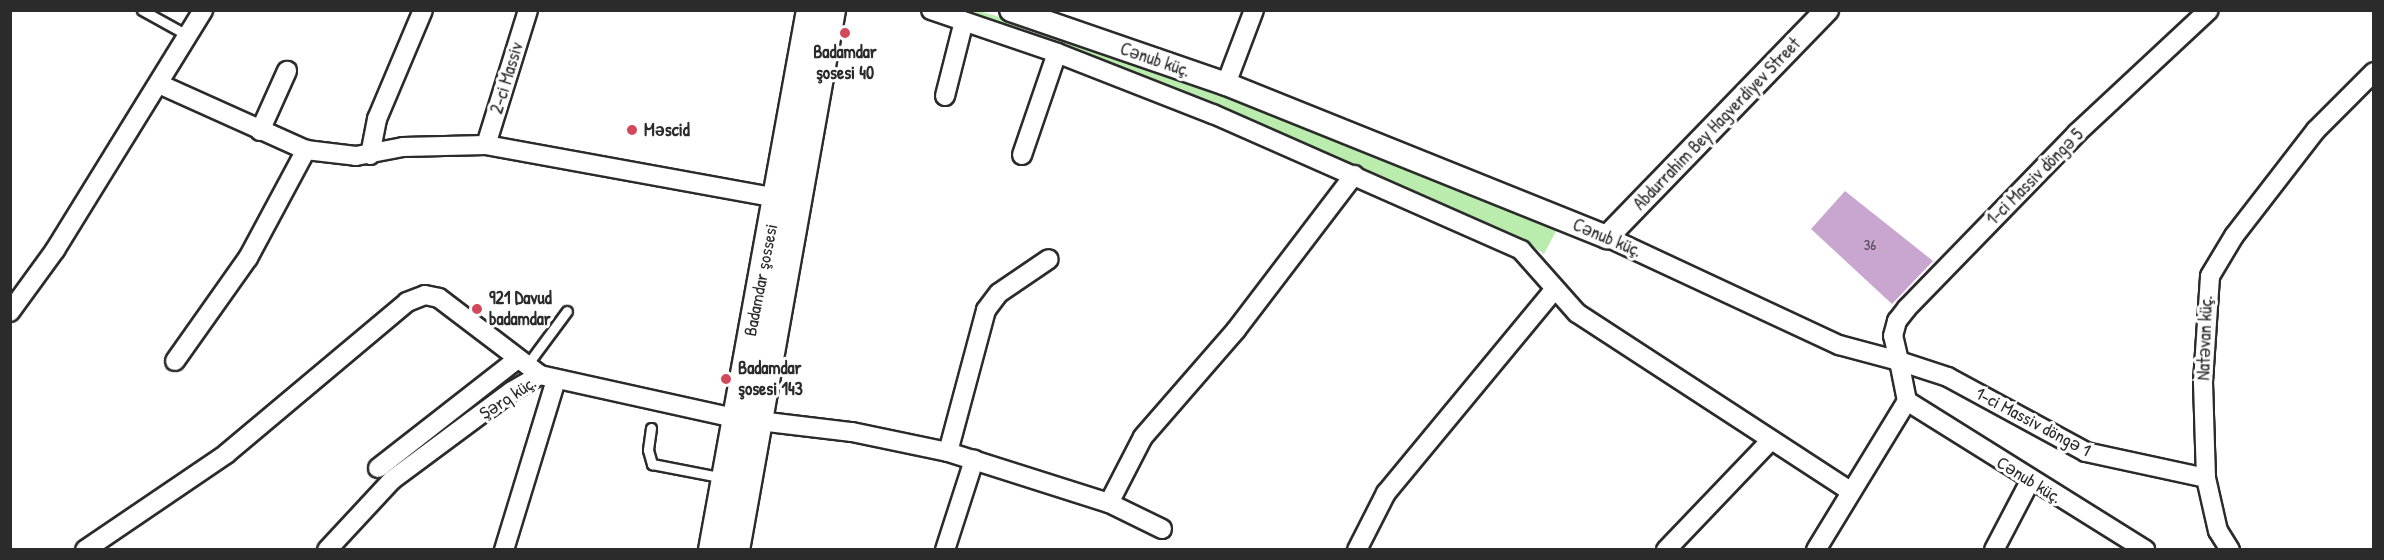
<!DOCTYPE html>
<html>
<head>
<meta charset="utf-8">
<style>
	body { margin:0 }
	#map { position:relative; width:2384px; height:560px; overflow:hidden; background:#fff; font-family:"Patrick Hand",sans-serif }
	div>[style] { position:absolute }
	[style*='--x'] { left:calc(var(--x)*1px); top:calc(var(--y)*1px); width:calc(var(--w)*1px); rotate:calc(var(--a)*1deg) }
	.green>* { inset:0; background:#baedad }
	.building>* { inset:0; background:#c9a6cf }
	.roads { filter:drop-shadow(2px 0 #2b2b2b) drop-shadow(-2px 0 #2b2b2b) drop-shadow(0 2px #2b2b2b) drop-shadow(0 -2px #2b2b2b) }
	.service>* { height:9px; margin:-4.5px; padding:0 4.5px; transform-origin:4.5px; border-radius:4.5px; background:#fff }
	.minor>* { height:18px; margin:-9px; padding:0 9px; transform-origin:9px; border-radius:9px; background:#fff }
	.tertiary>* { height:22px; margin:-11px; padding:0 11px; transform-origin:11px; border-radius:11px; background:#fff }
	.secondary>* { height:26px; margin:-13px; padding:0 13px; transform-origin:13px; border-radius:13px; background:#fff }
	.dots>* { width:16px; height:16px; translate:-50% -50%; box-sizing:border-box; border:3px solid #fff; border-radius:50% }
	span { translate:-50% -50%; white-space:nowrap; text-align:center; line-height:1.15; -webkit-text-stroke:6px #fff; paint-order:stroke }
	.number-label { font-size:15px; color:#524a54 }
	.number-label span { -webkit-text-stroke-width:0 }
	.poi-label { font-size:18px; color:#2b2b2b; font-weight:700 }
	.left { translate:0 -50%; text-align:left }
	.street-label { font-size:18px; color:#2b2b2b }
	.frame { position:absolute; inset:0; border:12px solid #2b2b2b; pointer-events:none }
</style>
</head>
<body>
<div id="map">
	<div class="green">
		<div style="clip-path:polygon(954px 11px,979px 11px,1010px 20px,1292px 120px,1556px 231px,1544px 254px,1518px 236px,1215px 106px)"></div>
	</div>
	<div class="building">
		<div style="clip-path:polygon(1845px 191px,1933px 261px,1892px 304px,1811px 229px)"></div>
	</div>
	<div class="roads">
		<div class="service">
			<div style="--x:142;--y:10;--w:54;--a:29"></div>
			<div style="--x:527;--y:365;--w:67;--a:-53.5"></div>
			<div style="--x:651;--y:428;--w:22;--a:98"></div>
			<div style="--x:648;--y:450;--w:15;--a:74"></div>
			<div style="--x:652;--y:464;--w:73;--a:11"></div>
		</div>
		<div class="minor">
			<div style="--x:931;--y:10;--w:133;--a:18.8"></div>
			<div style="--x:1057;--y:53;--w:168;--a:21.4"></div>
			<div style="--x:1213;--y:114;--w:337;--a:23.8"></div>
			<div style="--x:1521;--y:250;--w:84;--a:48.4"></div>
			<div style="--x:1577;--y:313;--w:326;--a:33.1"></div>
			<div style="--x:159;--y:84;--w:161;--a:24.2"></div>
			<div style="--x:306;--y:150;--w:50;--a:6.8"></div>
			<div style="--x:356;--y:156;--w:48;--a:-10.8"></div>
			<div style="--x:403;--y:147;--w:83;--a:-1.4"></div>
			<div style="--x:486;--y:145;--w:296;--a:10.3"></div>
			<div style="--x:1226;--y:84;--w:79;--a:-69.3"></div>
			<div style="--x:945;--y:96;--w:77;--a:-75.8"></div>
			<div style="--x:260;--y:131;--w:66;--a:-65.8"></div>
			<div style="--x:486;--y:145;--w:141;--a:-72.7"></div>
			<div style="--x:370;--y:155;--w:37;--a:-79"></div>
			<div style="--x:377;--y:119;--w:118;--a:-67.1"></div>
			<div style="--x:1022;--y:155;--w:108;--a:-71.1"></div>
			<div style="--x:1607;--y:237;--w:256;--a:25"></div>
			<div style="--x:1839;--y:345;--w:62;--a:14.9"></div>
			<div style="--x:1899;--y:361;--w:41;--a:78.7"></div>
			<div style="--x:1907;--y:401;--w:281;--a:32"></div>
			<div style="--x:10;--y:312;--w:77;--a:-54"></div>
			<div style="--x:55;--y:250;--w:282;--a:-58.3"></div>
			<div style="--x:175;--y:361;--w:126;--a:-54.7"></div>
			<div style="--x:248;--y:258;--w:123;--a:-61.8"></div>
			<div style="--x:948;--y:452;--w:147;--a:-75"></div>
			<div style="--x:986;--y:310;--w:21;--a:-53"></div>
			<div style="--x:999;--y:293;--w:60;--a:-34.2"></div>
			<div style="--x:378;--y:468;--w:175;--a:-38"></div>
			<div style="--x:2206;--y:478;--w:123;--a:-167.8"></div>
			<div style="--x:2086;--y:452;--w:157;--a:-151.5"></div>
			<div style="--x:1948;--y:377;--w:52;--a:-161.9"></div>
			<div style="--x:1899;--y:361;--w:26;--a:-103"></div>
			<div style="--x:1893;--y:336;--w:16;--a:-75"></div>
			<div style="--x:1897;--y:321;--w:16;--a:-52"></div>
			<div style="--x:1907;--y:308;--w:244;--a:-45.8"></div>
			<div style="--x:2077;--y:133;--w:180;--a:-43"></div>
			<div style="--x:1109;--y:503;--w:74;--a:-62.7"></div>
			<div style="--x:1143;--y:437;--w:142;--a:-49"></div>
			<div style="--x:1236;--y:330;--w:195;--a:-52.7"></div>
			<div style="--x:85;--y:550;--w:171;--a:-34.2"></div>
			<div style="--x:226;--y:454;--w:236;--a:-40"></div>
			<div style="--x:407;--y:302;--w:19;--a:-21"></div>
			<div style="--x:425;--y:295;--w:14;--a:12"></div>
			<div style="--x:439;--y:298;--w:127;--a:37.3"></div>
			<div style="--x:327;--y:550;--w:96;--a:-47.1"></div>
			<div style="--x:392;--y:480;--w:149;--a:-36.6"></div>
			<div style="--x:512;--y:391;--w:32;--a:-30"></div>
			<div style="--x:540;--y:375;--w:199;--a:12.5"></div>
			<div style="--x:734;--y:418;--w:119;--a:6.8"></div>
			<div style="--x:852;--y:432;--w:98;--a:11.8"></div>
			<div style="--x:948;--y:452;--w:169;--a:17.6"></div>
			<div style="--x:1109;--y:503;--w:59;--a:26.1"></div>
			<div style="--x:504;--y:550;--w:178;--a:-73"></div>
			<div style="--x:945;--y:550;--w:95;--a:-72.1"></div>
			<div style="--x:1357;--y:550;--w:64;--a:-63"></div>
			<div style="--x:1386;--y:493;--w:264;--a:-50.4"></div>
			<div style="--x:1666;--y:550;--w:152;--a:-46.3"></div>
			<div style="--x:1816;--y:550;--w:175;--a:-58.6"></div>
			<div style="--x:1994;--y:550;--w:78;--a:-62.4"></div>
			<div style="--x:2230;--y:550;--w:22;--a:-122"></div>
			<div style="--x:2218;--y:531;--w:54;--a:-102.8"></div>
			<div style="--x:2206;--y:478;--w:96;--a:-91.8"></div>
			<div style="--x:2203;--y:382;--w:106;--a:-86.2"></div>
			<div style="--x:2210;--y:276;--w:47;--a:-59"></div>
			<div style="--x:2234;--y:236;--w:134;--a:-52.3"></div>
			<div style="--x:2316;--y:130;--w:82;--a:-45"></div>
		</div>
		<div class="tertiary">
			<div style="--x:1011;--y:10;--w:227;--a:19"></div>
			<div style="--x:1226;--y:84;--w:411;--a:21.9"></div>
			<div style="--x:1607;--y:237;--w:316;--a:-45.9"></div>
		</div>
		<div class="secondary">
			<div style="--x:712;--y:550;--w:549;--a:-79.71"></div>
			<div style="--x:736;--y:550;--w:548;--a:-79.92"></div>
		</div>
	</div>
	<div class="dots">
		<div style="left:845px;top:33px;background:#d1495b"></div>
		<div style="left:632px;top:130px;background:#d1495b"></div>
		<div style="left:477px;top:309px;background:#d1495b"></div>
		<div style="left:726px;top:379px;background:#d1495b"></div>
	</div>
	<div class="number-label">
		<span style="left:1870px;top:245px">36</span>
	</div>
	<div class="poi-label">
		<span style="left:845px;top:63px">Badamdar<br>şosesi 40</span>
		<span class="left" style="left:644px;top:130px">Məscid</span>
		<span class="left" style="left:489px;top:309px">921 Davud<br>badamdar</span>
		<span class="left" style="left:738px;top:379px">Badamdar<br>şosesi 143</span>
	</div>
	<div class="street-label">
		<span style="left:1155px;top:60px;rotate:19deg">Cənub küç.</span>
		<span style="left:507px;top:78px;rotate:-73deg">2-ci Massiv</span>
		<span style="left:1717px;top:124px;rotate:-46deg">Abdurrahim Bey Hagverdiyev Street</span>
		<span style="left:2035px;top:177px;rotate:-45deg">1-ci Massiv döngə 5</span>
		<span style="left:1607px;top:238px;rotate:23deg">Cənub küç.</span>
		<span style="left:761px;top:280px;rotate:-79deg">Badamdar şossesi</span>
		<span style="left:2205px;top:338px;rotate:-88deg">Natəvan küç.</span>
		<span style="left:508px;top:398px;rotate:-33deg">Şərq küç.</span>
		<span style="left:2033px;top:422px;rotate:28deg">1-ci Massiv döngə 1</span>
		<span style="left:2029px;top:480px;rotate:32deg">Cənub küç.</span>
	</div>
	<div class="frame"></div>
</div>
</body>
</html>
